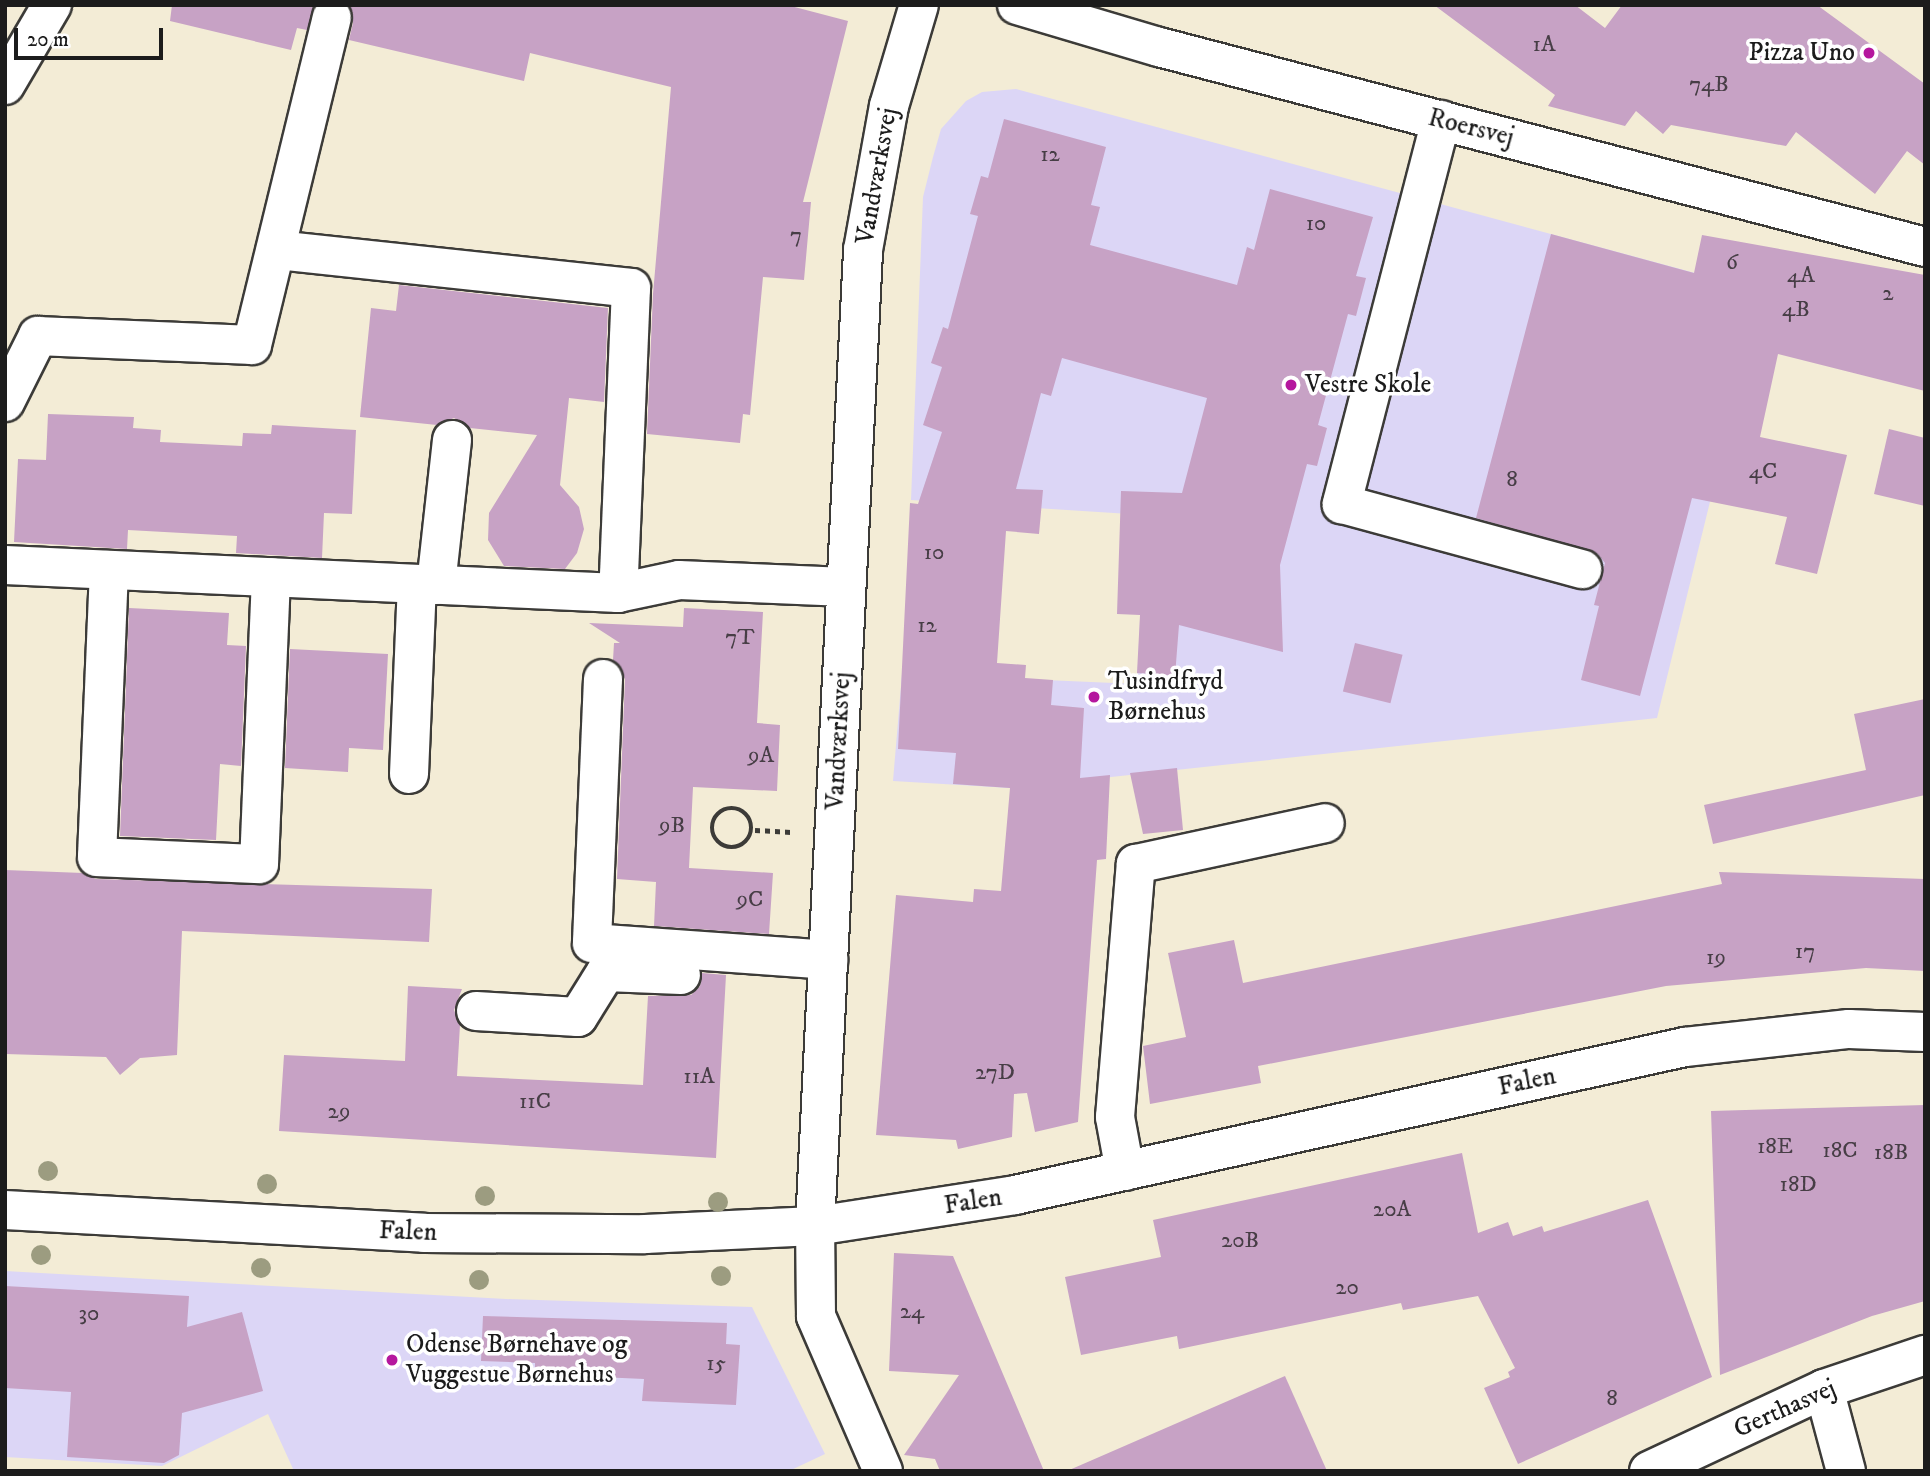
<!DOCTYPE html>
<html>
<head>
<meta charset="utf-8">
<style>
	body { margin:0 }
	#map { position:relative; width:1930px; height:1476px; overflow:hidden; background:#f3ecd6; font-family:"IM FELL DW Pica",serif }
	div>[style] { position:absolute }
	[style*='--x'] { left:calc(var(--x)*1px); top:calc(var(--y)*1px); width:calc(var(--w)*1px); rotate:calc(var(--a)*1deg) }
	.built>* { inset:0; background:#dcd6f6 }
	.building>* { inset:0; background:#c7a2c5; transform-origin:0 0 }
	.path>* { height:4.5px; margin-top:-2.25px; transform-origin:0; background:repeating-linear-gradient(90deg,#3c3b38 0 5px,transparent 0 10px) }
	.path>.ring { margin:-2.25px; padding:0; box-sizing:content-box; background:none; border:4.5px solid #3c3b38; border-radius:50% }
	.roads { filter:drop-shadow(2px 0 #3c3b38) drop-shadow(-2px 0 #3c3b38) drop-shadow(0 2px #3c3b38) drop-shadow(0 -2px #3c3b38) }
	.minor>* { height:38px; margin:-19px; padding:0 19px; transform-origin:19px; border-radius:19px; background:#fff }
	.trees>* { width:20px; height:20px; margin:-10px; border-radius:50%; background:#9c9c80 }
	.dots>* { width:19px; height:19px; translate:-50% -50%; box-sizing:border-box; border:4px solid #fff; border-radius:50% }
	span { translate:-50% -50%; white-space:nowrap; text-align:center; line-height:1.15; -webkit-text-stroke:7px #fff; paint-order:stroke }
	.number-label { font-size:23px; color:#473e46 }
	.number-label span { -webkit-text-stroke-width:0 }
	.poi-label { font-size:26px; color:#1c1c1c }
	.right { translate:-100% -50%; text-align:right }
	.left { translate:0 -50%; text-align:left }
	.street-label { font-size:26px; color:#1c1c1c }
	.frame { position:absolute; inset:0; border:7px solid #1c1c1c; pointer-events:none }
	.scale { position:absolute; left:14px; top:28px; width:149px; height:32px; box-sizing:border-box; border:4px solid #1c1c1c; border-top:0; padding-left:9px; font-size:21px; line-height:24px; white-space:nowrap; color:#1c1c1c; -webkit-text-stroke:5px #fff; paint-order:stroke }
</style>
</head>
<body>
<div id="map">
	<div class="built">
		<div style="clip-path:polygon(1016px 89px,1695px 273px,1719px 465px,1657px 718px,1010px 788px,893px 781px,902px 674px,1137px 684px,1145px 515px,911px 500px,923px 197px,933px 157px,941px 129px,966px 101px,982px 92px)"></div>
		<div style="clip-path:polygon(5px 1271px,506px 1299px,752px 1307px,825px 1454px,789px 1471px,294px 1471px,268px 1414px,162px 1466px,5px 1457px)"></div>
	</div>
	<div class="building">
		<div style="clip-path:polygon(172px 5px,315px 5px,307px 30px,297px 28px,291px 50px,170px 21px)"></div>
		<div style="clip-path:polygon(349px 5px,787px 5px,848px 21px,803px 202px,811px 202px,804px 280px,763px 277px,750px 415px,743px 414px,740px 443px,647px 434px,653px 294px,671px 87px,530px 53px,524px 81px,349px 40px,353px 23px)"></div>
		<div style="clip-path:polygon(1434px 5px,1575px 5px,1605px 28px,1622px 5px,1817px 5px,1925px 84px,1925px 165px,1907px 151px,1875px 194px,1796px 132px,1786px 146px,1671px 125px,1663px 134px,1636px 111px,1625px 126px,1548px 106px,1555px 95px)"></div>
		<div style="clip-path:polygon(1004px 119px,1106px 147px,1091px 205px,1100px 207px,1090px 245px,1237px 285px,1247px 247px,1254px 250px,1270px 189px,1373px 217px,1356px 276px,1366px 278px,1356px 316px,1348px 314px,1318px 425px,1327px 428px,1317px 466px,1307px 464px,1280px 565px,1283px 652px,1179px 625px,1175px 676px,1137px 673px,1140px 615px,1117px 614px,1121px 491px,1182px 493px,1207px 398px,1062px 358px,1051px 396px,1041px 393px,1016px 489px,1043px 490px,1039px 534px,1006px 531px,997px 663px,1026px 665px,1025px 678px,1053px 680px,1051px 705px,1084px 708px,1080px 778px,1110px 775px,1106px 859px,1097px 860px,1078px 1122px,1035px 1132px,1027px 1093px,1014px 1094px,1012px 1137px,958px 1149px,956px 1140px,876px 1135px,896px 895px,973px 902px,974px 889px,1001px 891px,1010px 788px,953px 784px,956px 753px,898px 749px,910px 503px,918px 504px,942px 432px,923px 425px,942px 367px,931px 363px,943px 327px,948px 329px,978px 216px,970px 214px,981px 176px,988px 178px)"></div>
		<div style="clip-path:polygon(1551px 234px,1694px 273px,1702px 235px,1925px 275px,1925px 391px,1778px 354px,1760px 437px,1847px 455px,1817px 574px,1775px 564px,1787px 517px,1692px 498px,1640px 696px,1581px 680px,1599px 606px,1594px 605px,1605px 563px,1598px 554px,1476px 518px)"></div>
		<div style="clip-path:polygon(399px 285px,608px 308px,604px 402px,569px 398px,560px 485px,579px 507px,584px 529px,577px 553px,565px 569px,504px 566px,488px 540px,489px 513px,537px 435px,470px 428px,454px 418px,437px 425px,360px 417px,371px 308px,396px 311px)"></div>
		<div style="clip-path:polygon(48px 414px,134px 417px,133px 428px,161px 430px,160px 442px,242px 446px,243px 433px,271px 434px,272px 425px,356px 430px,352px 514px,324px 513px,322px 558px,236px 553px,237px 536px,128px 530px,127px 549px,14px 542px,18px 459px,46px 460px)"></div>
		<div style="clip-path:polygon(1889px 429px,1925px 438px,1925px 506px,1874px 494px)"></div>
		<div style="clip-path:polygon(129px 608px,229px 613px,227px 645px,246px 646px,241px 766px,220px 764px,216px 840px,120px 836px)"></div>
		<div style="clip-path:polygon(684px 608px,763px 612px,757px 723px,780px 725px,777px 791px,693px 787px,689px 868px,773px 873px,769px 934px,654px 926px,656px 882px,617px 879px,625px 679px,613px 660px,614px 643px,620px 643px,589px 623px,683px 627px)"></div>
		<div style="left:1355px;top:643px;width:49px;height:50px;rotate:14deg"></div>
		<div style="clip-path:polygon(290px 649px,388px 654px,383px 750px,349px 748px,348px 772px,285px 768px)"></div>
		<div style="clip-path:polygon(1925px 699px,1925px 795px,1713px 844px,1704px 805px,1866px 770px,1854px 714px)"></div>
		<div style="clip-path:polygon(1177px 768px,1183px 830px,1143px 834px,1130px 773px)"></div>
		<div style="clip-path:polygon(5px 870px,83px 873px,96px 879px,432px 889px,429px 942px,182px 931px,177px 1055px,140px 1058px,120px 1075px,106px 1057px,5px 1054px)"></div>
		<div style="clip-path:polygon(1719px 872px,1925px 879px,1925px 971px,1866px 968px,1666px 986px,1258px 1066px,1261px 1083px,1150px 1104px,1143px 1046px,1186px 1037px,1168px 953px,1234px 940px,1243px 983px,1722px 884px)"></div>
		<div style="clip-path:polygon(702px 973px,726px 975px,716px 1158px,279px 1131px,284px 1055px,405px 1061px,408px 986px,462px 989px,454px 1010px,460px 1025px,457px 1076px,643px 1085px,648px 996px,691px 995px,700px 986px)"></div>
		<div style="clip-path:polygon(1925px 1105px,1925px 1301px,1872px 1316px,1720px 1375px,1711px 1111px)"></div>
		<div style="clip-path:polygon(1462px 1153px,1478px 1233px,1508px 1222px,1513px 1236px,1542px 1226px,1544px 1232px,1648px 1200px,1712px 1377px,1518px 1464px,1484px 1388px,1510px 1377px,1508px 1372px,1515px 1368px,1478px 1296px,1403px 1310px,1401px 1303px,1179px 1349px,1177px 1336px,1081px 1355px,1065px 1277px,1161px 1257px,1153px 1220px)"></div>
		<div style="clip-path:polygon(894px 1253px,953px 1256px,1044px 1471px,940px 1471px,935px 1459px,904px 1455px,959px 1375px,889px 1371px)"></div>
		<div style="clip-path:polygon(5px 1286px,189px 1296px,187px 1327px,242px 1312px,263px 1391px,182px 1413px,179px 1455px,164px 1463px,67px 1457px,71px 1392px,5px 1388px)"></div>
		<div style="clip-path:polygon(483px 1316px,727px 1323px,726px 1344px,740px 1345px,736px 1405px,642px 1401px,644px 1379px,535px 1374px,535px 1363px,481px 1361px)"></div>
		<div style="clip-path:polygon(1285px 1376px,1327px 1471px,1067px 1471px)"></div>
	</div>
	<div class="path">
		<div class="ring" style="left:712px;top:808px;width:35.5px;height:35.5px"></div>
		<div style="--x:755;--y:830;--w:36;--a:3"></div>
	</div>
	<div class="roads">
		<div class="minor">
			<div style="--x:1017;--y:5;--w:148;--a:16.5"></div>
			<div style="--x:1159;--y:47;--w:792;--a:14.63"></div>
			<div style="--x:5;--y:85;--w:93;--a:-59.6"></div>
			<div style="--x:1441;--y:120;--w:397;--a:104.5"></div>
			<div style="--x:1342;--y:504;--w:249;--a:15.2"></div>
			<div style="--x:276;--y:250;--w:357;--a:6.1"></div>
			<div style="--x:631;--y:288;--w:305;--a:92.4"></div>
			<div style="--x:5;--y:402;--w:74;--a:-63.4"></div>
			<div style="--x:38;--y:336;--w:214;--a:2.4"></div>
			<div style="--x:252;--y:345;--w:337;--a:-76.3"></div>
			<div style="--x:5;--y:565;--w:614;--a:2.62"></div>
			<div style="--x:618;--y:593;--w:62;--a:-12"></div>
			<div style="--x:679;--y:580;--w:167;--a:2.4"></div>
			<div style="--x:109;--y:570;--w:287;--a:92.4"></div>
			<div style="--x:97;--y:857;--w:162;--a:2.5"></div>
			<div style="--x:259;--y:864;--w:287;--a:-87.6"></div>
			<div style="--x:436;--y:585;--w:146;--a:-83.7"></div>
			<div style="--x:603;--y:679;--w:264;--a:92.4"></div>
			<div style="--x:592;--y:943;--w:237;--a:4.1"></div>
			<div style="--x:409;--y:774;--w:190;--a:-87.6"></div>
			<div style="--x:476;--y:1011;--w:102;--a:3.4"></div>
			<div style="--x:578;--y:1017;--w:53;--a:-58.1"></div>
			<div style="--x:606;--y:972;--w:75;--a:2.3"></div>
			<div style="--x:1125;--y:1171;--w:55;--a:-100.5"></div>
			<div style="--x:1115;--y:1117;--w:254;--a:-85.3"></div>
			<div style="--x:1136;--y:864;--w:193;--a:-12.2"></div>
			<div style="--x:5;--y:1210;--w:420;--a:3.1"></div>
			<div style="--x:424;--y:1233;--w:221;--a:0.3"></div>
			<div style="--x:645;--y:1234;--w:170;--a:-2.7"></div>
			<div style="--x:815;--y:1226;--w:202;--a:-8.8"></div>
			<div style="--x:1015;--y:1195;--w:686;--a:-12.46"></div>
			<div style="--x:1685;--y:1047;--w:165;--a:-6.3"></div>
			<div style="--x:1849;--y:1029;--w:76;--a:2.3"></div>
			<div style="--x:1824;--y:1389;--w:85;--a:75"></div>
			<div style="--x:883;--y:1471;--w:169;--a:-113.4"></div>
			<div style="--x:816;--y:1316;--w:90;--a:-90.6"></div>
			<div style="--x:815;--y:1226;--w:977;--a:-87.18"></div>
			<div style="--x:863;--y:250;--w:146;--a:-79.8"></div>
			<div style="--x:889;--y:106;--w:105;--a:-73.5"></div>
			<div style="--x:1649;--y:1471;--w:193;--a:-25.1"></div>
			<div style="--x:1824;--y:1389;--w:107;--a:-18.6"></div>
		</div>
	</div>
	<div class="trees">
		<div style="left:48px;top:1171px"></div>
		<div style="left:267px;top:1184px"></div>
		<div style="left:485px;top:1196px"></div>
		<div style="left:718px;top:1202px"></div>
		<div style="left:41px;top:1255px"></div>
		<div style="left:261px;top:1268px"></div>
		<div style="left:721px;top:1276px"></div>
		<div style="left:479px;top:1280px"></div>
	</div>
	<div class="dots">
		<div style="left:1869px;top:53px;background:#b5179e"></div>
		<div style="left:1291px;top:385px;background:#b5179e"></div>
		<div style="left:1094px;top:697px;background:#b5179e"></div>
		<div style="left:392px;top:1360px;background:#b5179e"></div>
	</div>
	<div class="number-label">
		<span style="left:1544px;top:45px">1A</span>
		<span style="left:1709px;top:85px">74B</span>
		<span style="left:1050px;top:155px">12</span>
		<span style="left:1316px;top:224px">10</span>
		<span style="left:796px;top:236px">7</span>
		<span style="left:1732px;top:263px">6</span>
		<span style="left:1801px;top:276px">4A</span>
		<span style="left:1888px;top:294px">2</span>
		<span style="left:1796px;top:310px">4B</span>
		<span style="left:1763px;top:472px">4C</span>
		<span style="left:1512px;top:480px">8</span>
		<span style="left:934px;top:553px">10</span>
		<span style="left:927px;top:626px">12</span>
		<span style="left:740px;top:638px">7T</span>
		<span style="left:761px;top:756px">9A</span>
		<span style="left:672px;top:826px">9B</span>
		<span style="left:750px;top:900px">9C</span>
		<span style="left:1805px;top:952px">17</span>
		<span style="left:1716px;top:958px">19</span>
		<span style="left:995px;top:1073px">27D</span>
		<span style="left:699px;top:1077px">11A</span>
		<span style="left:535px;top:1102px">11C</span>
		<span style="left:339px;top:1112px">29</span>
		<span style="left:1775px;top:1147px">18E</span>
		<span style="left:1840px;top:1151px">18C</span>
		<span style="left:1891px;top:1153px">18B</span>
		<span style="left:1798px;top:1185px">18D</span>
		<span style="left:1392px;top:1210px">20A</span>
		<span style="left:1240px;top:1241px">20B</span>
		<span style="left:1347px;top:1288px">20</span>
		<span style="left:912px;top:1312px">24</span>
		<span style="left:89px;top:1314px">30</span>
		<span style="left:716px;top:1364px">15</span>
		<span style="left:1612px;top:1399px">8</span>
	</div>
	<div class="poi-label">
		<span class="right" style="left:1855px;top:53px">Pizza Uno</span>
		<span class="left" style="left:1305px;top:385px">Vestre Skole</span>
		<span class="left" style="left:1108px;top:697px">Tusindfryd<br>Børnehus</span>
		<span class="left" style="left:406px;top:1360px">Odense Børnehave og<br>Vuggestue Børnehus</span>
	</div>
	<div class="street-label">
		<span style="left:1471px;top:128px;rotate:14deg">Roersvej</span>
		<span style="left:877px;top:176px;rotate:-80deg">Vandværksvej</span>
		<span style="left:839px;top:741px;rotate:-87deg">Vandværksvej</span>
		<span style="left:1527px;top:1082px;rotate:-12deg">Falen</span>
		<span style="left:973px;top:1202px;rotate:-9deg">Falen</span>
		<span style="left:408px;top:1232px;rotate:2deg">Falen</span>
		<span style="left:1785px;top:1409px;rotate:-24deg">Gerthasvej</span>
	</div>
	<div class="frame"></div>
	<div class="scale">20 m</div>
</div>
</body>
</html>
